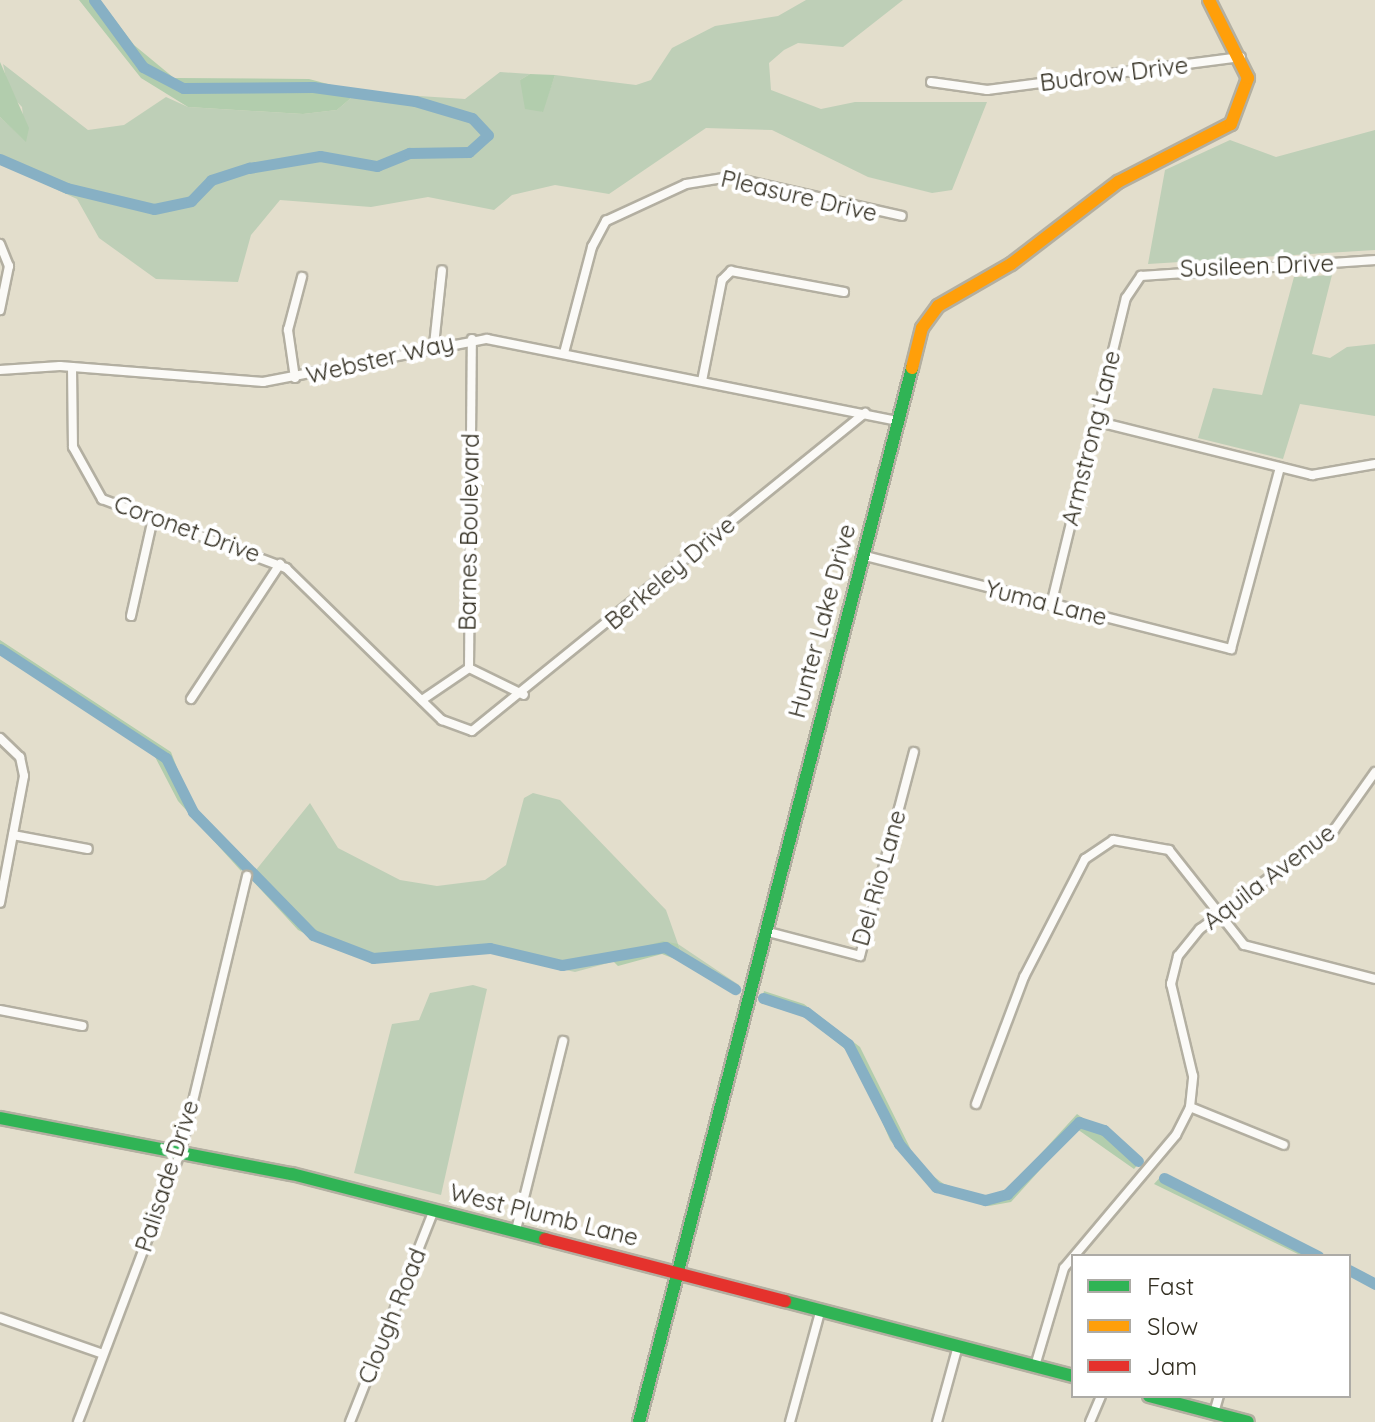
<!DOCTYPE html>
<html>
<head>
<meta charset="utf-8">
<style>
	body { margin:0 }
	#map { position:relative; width:1375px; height:1422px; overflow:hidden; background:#e3decc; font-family:Quicksand,sans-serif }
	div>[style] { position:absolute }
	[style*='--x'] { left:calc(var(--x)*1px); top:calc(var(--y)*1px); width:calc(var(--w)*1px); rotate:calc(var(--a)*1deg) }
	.green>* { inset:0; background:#becfb7 }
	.forest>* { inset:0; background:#b2cdad }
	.canal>* { height:11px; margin:-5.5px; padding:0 5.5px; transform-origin:5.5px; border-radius:5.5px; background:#87b0c4 }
	.roads { filter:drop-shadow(2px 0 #b3afa1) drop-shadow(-2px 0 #b3afa1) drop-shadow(0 2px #b3afa1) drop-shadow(0 -2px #b3afa1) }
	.street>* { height:8px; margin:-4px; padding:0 4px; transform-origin:4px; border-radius:4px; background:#fbfaf7 }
	.fast>* { height:12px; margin:-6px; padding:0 6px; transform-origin:6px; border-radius:6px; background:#30b455 }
	.slow>* { height:12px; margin:-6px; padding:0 6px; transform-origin:6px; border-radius:6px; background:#ff9f0a }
	.jam>* { height:12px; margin:-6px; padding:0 6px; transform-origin:6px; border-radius:6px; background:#e5322d }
	span { translate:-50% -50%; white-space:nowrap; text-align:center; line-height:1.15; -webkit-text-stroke:8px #fff; paint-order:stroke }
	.street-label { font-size:24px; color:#322e21 }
	.legend { position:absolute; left:1071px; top:1254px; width:280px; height:144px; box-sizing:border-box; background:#fff; border:2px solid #adaba6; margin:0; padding:10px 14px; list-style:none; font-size:24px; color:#322e21 }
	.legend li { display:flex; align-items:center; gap:16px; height:40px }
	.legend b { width:40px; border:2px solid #adaba6 }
</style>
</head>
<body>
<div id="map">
	<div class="green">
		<div style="clip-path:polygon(806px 0,903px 0,843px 47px,798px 43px,784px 50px,769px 63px,771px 90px,821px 109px,855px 102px,987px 102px,952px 190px,932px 193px,868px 177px,772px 130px,706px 128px,609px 194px,555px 185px,512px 195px,494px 210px,428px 197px,371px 207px,280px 200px,251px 235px,238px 282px,209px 281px,156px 279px,99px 238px,77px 199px,0 163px,0 117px,26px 141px,22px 107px,9px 93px,3px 64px,88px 130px,124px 125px,166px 97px,188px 107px,303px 114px,337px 110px,358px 92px,465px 99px,500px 72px,530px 74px,520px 80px,542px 112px,555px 75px,636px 85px,651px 80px,672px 48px,715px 26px,778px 16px)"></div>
		<div style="clip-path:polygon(1375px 130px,1375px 250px,1148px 264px,1165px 170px,1230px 140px,1276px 157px)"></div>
		<div style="clip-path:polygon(1332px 275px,1312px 354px,1330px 358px,1347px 347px,1375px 344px,1375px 416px,1300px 404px,1283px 459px,1198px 438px,1213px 388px,1262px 395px,1294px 277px)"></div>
		<div style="clip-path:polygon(533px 793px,560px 800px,666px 910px,678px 944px,739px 985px,737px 993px,685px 963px,678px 944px,575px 972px,491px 953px,371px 963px,303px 923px,256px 870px,310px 803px,338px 848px,400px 880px,437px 886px,485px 880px,506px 865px,524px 798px)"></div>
		<div style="clip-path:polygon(473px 985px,487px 989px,441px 1195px,354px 1173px,392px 1024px,419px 1020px,430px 993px)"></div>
	</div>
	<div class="forest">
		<div style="clip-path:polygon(79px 0,100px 0,134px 45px,174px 78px,309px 79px,358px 92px,337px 110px,303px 114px,188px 107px,141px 78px)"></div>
		<div style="clip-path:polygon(0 62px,29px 128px,26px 142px,0 117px)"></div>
		<div style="clip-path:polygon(530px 74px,555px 75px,543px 112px,525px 109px,520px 80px)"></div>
		<div style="clip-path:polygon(0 640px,171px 752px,190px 802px,246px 859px,241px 871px,178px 801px,153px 753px,19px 667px,0 651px)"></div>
		<div style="clip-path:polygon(256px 870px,303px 923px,336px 940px,339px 951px,298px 930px,252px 880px)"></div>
		<div style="clip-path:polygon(663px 941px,678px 944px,685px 963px,662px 954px,618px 966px,609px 957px)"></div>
		<div style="clip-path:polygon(764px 991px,804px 1004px,860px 1047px,919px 1166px,944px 1184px,985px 1197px,1007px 1191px,1077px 1114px,1142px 1160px,1134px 1169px,1077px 1129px,1011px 1202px,989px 1206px,932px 1189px,890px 1140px,854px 1056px,805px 1017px,761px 1003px)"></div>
		<div style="clip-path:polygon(1162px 1175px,1211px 1196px,1326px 1256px,1302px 1256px,1154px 1184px)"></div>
	</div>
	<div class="canal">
		<div style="--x:0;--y:159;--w:73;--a:23.4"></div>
		<div style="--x:67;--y:188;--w:89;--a:13.6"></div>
		<div style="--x:154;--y:209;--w:38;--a:-12"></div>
		<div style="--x:191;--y:201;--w:29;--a:-46"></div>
		<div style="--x:211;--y:180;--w:40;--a:-18"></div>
		<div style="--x:249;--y:168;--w:72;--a:-9.6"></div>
		<div style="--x:320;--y:156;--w:58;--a:10"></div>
		<div style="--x:377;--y:166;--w:35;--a:-22"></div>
		<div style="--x:409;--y:153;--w:60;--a:-1"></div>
		<div style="--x:469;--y:152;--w:25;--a:-42"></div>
		<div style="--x:488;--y:135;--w:23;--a:-133"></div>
		<div style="--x:472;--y:118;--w:59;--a:-163.4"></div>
		<div style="--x:415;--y:101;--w:103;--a:-172.2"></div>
		<div style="--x:313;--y:87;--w:130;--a:179.6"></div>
		<div style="--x:183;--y:88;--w:45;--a:-152.3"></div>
		<div style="--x:143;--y:67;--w:83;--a:-126.2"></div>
		<div style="--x:0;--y:649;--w:199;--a:33.3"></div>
		<div style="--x:166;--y:758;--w:60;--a:63.4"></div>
		<div style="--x:193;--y:812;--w:172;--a:45.7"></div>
		<div style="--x:313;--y:935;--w:64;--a:21"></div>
		<div style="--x:373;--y:958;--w:117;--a:-4.9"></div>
		<div style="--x:490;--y:948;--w:74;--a:13.3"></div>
		<div style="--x:562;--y:965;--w:105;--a:-9.9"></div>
		<div style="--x:665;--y:947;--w:82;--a:31"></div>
		<div style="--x:763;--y:998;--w:45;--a:18"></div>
		<div style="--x:806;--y:1012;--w:53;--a:37.3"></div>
		<div style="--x:848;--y:1044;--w:112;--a:63"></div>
		<div style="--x:899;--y:1144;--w:57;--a:49.3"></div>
		<div style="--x:936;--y:1187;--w:51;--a:14.9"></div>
		<div style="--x:985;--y:1200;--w:23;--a:-15"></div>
		<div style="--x:1007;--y:1194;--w:102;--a:-45"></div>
		<div style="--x:1079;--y:1122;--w:26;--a:18"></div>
		<div style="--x:1104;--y:1130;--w:46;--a:42.4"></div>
		<div style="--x:1164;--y:1178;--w:173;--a:26.9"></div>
		<div style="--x:1349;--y:1270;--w:30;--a:28"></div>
	</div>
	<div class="roads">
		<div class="street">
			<div style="--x:931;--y:82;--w:57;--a:8.1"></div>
			<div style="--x:987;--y:90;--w:256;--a:-7.4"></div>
			<div style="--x:0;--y:244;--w:24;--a:68"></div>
			<div style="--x:9;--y:266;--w:45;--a:101.6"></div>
			<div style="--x:434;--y:345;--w:75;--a:-83.9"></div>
			<div style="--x:564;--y:353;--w:110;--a:-75.2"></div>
			<div style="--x:592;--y:247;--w:30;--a:-62"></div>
			<div style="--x:606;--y:221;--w:88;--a:-24.8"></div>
			<div style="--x:686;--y:184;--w:44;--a:-9.2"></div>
			<div style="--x:729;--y:177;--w:177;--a:12.7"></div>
			<div style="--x:72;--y:367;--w:80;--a:89.3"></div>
			<div style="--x:73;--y:447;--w:60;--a:60.9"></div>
			<div style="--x:102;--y:499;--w:197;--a:20.6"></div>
			<div style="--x:286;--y:568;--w:218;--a:44.3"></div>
			<div style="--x:442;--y:720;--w:32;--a:20"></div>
			<div style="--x:472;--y:731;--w:506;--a:-38.98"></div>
			<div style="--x:0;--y:370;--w:60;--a:-3.8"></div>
			<div style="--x:60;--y:366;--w:204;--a:4.5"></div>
			<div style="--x:263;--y:382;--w:228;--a:-10.9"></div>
			<div style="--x:487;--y:339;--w:419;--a:11.3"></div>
			<div style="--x:295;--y:378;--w:49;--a:-98.3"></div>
			<div style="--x:288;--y:330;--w:55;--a:-75.2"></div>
			<div style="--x:702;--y:381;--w:103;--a:-78.8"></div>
			<div style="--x:722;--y:280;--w:13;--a:-45"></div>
			<div style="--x:731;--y:271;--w:115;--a:10.5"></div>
			<div style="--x:1095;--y:421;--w:224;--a:14"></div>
			<div style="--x:1312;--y:475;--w:64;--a:-9.9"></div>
			<div style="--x:862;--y:555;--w:381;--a:14.3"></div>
			<div style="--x:1231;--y:649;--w:188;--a:-74.9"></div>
			<div style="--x:1051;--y:605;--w:316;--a:-76.3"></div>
			<div style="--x:1126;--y:298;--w:27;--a:-56"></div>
			<div style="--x:1141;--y:276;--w:235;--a:-3.9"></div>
			<div style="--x:131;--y:616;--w:100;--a:-77.3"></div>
			<div style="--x:469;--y:668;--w:61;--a:26.1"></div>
			<div style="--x:191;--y:699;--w:162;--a:-56.6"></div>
			<div style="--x:422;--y:700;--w:57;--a:-34.2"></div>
			<div style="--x:469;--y:668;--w:329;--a:-89.5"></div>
			<div style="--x:0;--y:738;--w:28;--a:44"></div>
			<div style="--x:20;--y:757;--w:19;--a:78"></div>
			<div style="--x:24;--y:776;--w:129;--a:100.7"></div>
			<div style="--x:13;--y:835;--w:76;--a:10.6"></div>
			<div style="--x:764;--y:931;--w:99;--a:14.6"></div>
			<div style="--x:860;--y:956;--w:211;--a:-75.2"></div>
			<div style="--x:0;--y:1010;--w:84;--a:11"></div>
			<div style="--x:976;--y:1104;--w:136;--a:-69.3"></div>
			<div style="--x:1024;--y:977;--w:133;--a:-62.7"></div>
			<div style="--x:1085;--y:859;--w:34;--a:-34"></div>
			<div style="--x:1113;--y:840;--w:57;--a:10.1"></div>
			<div style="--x:1169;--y:850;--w:121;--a:51.7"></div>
			<div style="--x:1244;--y:945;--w:135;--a:14.5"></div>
			<div style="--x:1190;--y:1107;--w:101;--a:22"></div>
			<div style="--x:516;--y:1230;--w:195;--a:-76"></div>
			<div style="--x:0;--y:1318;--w:109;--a:19.3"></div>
			<div style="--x:1035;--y:1366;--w:102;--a:-73.5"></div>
			<div style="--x:1064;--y:1268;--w:174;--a:-49.9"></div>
			<div style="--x:1176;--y:1135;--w:31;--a:-63"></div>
			<div style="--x:1190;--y:1107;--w:31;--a:-84"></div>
			<div style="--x:1193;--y:1076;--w:95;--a:-103.4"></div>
			<div style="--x:1171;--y:984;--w:29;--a:-76"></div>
			<div style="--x:1178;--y:956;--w:35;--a:-51"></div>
			<div style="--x:1200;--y:929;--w:167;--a:-36.5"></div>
			<div style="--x:1334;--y:830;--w:71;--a:-54.7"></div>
			<div style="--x:1214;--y:1413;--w:18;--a:-74"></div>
			<div style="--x:78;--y:1422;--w:290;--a:-69.2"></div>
			<div style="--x:181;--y:1151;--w:283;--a:-76.5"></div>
			<div style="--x:350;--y:1422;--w:228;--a:-68.4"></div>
			<div style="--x:790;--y:1422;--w:117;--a:-74.7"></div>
			<div style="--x:937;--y:1422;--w:79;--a:-74.6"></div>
			<div style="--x:1090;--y:1422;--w:28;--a:-67"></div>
		</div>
		<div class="fast">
			<div style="--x:0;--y:1118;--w:297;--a:10.9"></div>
			<div style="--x:292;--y:1174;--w:261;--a:14.4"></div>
			<div style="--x:785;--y:1301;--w:298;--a:14.6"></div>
			<div style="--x:1149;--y:1396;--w:102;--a:14.7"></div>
			<div style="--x:639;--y:1422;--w:1089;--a:-75.48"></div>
		</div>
		<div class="slow">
			<div style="--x:912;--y:368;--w:41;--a:-76"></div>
			<div style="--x:922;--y:328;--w:27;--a:-54"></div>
			<div style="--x:938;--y:306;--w:84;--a:-29.9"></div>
			<div style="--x:1011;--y:264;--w:135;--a:-37.5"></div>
			<div style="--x:1118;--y:182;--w:127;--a:-27.2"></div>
			<div style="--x:1231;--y:124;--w:49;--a:-69.7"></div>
			<div style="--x:1248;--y:78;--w:87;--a:-116.6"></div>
		</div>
		<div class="jam">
			<div style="--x:545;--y:1239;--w:248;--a:14.5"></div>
		</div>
	</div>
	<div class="street-label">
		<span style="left:1114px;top:74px;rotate:-7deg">Budrow Drive</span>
		<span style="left:799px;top:196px;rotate:13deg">Pleasure Drive</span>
		<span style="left:1257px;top:266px;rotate:-2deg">Susileen Drive</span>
		<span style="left:380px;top:359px;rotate:-13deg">Webster Way</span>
		<span style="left:1091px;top:438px;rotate:-76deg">Armstrong Lane</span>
		<span style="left:187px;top:529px;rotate:20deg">Coronet Drive</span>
		<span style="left:469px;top:532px;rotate:-89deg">Barnes Boulevard</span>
		<span style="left:670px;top:573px;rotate:-40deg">Berkeley Drive</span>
		<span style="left:1046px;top:603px;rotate:14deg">Yuma Lane</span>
		<span style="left:822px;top:621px;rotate:-75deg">Hunter Lake Drive</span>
		<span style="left:1269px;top:877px;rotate:-37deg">Aquila Avenue</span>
		<span style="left:879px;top:878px;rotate:-74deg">Del Rio Lane</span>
		<span style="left:167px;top:1176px;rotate:-72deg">Palisade Drive</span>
		<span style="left:544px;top:1215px;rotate:14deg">West Plumb Lane</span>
		<span style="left:392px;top:1316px;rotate:-68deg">Clough Road</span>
	</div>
	<ul class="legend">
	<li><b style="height:10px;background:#30b455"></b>Fast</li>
	<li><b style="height:10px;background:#ff9f0a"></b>Slow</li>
	<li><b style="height:10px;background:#e5322d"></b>Jam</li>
	</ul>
</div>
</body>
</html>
